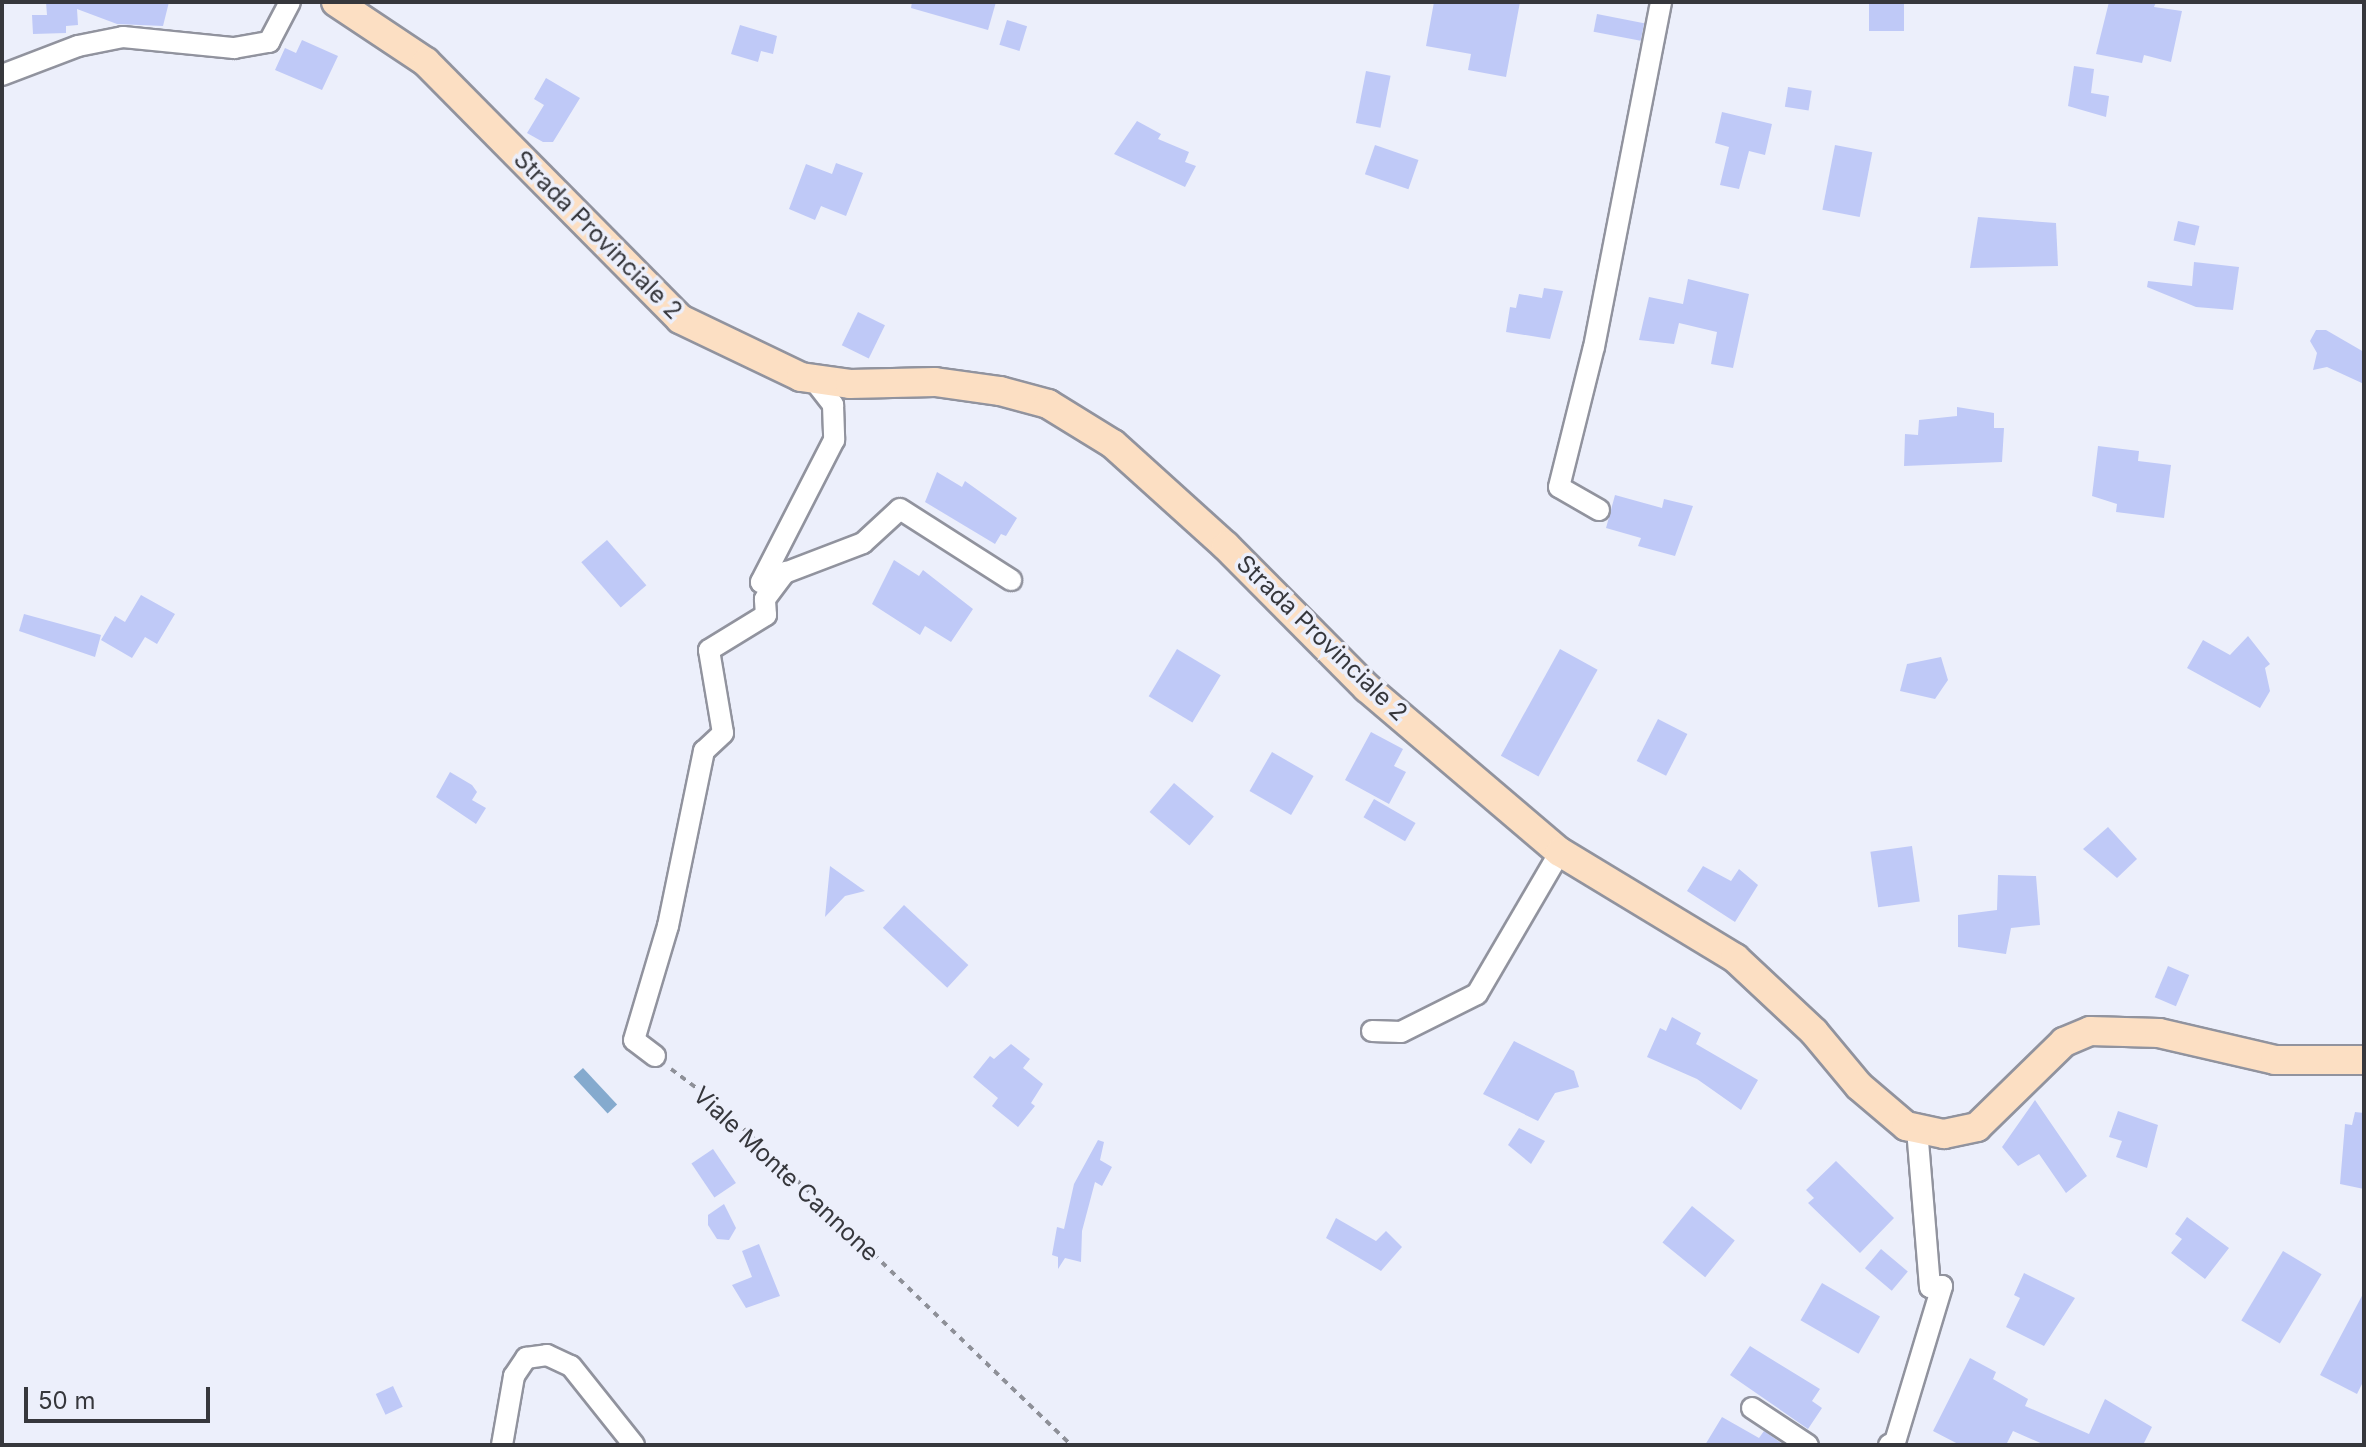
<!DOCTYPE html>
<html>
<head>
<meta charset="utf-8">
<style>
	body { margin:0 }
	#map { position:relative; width:2366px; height:1447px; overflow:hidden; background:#eceffb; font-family:Inter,sans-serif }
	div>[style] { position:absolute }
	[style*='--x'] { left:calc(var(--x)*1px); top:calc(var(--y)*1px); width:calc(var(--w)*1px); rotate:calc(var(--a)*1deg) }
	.water>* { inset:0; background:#85aace; transform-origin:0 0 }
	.building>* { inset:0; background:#bfc9f7; transform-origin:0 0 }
	.path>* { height:4px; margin-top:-2px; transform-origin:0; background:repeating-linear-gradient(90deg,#8e9098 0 6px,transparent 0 12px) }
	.roads { filter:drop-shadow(2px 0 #91939e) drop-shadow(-2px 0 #91939e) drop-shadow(0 2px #91939e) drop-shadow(0 -2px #91939e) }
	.street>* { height:20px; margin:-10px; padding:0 10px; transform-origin:10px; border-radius:10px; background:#fff }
	.secondary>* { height:28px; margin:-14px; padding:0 14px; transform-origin:14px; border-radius:14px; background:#fcdfc3 }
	span { translate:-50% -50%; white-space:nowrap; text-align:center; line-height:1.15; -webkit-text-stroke:7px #eceffb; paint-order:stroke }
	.street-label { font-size:24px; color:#36373c }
	.frame { position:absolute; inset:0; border:4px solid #36373c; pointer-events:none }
	.scale { position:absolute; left:24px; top:1387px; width:186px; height:36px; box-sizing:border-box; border:4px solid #36373c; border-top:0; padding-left:10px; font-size:24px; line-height:28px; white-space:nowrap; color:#36373c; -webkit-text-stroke:6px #eceffb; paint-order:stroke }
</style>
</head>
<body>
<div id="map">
	<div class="water">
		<div style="left:583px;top:1068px;width:50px;height:13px;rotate:47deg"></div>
	</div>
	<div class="building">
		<div style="clip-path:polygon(46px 2px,169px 2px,163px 26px,117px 24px,77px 9px,78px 25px,66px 26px,66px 33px,33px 34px,32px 15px,47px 15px)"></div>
		<div style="clip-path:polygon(912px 2px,996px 2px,988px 30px,911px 8px)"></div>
		<div style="clip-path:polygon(1434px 2px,1520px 2px,1506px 77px,1468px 70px,1471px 54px,1426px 46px)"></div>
		<div style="left:1869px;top:2px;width:35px;height:29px"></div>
		<div style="clip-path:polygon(2109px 2px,2156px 2px,2154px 7px,2182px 11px,2171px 62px,2144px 55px,2142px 63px,2096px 54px)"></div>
		<div style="left:1597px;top:14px;width:48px;height:18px;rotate:11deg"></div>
		<div style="left:1007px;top:20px;width:21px;height:26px;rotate:17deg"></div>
		<div style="clip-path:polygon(740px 25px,777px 36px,773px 54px,761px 51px,758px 62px,731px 54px)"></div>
		<div style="clip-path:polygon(302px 40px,338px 56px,322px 90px,275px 70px,285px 48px,296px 53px)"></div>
		<div style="clip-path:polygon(2074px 66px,2094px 69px,2091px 93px,2109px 96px,2106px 117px,2068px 106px)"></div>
		<div style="left:1366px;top:71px;width:25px;height:53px;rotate:11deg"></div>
		<div style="clip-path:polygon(546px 78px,580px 98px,553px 142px,543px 142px,527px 133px,544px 105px,534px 99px)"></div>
		<div style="left:1788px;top:87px;width:24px;height:20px;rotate:9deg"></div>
		<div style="clip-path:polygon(1722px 112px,1772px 124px,1765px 155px,1749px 151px,1739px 189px,1720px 185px,1729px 147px,1715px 143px)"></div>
		<div style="clip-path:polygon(1137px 121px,1161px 134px,1158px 139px,1189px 152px,1185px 162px,1196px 166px,1185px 187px,1114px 154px)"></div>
		<div style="left:1375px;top:145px;width:46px;height:31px;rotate:19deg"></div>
		<div style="left:1835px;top:145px;width:38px;height:66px;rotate:11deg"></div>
		<div style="clip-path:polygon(836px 163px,863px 173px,846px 216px,821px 206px,815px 220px,789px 209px,806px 164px,832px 174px)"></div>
		<div style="clip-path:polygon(1978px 217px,2056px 223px,2058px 266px,1970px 268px)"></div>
		<div style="left:2178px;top:221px;width:22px;height:20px;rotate:13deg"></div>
		<div style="clip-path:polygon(2194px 262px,2239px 267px,2233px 310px,2196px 307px,2147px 287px,2148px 281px,2192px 286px)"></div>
		<div style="clip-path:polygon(1688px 279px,1749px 294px,1733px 368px,1711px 364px,1717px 332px,1679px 323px,1674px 344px,1639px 340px,1649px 297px,1683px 304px)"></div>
		<div style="clip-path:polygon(1544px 288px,1563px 291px,1550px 339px,1506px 332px,1510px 307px,1516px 308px,1519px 294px,1542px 298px)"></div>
		<div style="left:858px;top:312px;width:30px;height:37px;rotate:26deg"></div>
		<div style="clip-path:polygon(2316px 330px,2326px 330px,2364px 352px,2364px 384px,2327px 367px,2313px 370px,2317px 353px,2310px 341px)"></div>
		<div style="clip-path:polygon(1957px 407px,1994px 413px,1994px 428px,2004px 428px,2002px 462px,1904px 466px,1905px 434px,1918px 435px,1919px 420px,1957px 416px)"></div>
		<div style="clip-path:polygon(2098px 446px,2139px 451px,2138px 461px,2171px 465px,2164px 518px,2116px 512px,2117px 504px,2092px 496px)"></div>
		<div style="clip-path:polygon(937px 472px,962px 487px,965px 481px,1017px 518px,1006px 536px,1001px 534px,995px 544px,925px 502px)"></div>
		<div style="clip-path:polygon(1615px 495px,1662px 508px,1664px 499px,1693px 506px,1675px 556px,1638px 546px,1641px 538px,1606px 528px)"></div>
		<div style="left:607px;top:540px;width:60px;height:34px;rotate:49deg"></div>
		<div style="clip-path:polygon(894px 560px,919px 576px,923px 570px,973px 609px,951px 642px,925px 626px,920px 635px,872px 604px)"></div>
		<div style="clip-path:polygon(141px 595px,175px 614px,157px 644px,145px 637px,132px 658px,101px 640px,115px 616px,125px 622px)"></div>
		<div style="clip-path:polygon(24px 614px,101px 635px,95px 657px,19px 631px)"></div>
		<div style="clip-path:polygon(2248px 636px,2270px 664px,2265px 668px,2270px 691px,2260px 708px,2187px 668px,2203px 640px,2230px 655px)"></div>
		<div style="left:1177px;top:649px;width:51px;height:55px;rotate:31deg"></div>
		<div style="left:1560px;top:649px;width:43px;height:122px;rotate:29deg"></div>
		<div style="clip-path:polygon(1941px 657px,1948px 680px,1935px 699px,1900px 691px,1907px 664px)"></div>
		<div style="left:1658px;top:719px;width:33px;height:47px;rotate:27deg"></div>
		<div style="clip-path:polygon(1371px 732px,1403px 749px,1394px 766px,1406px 772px,1389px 804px,1345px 780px)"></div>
		<div style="left:1272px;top:752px;width:48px;height:45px;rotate:30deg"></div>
		<div style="clip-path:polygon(450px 772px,472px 785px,477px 792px,472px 800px,486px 808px,476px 824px,436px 797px)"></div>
		<div style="left:1174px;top:783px;width:52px;height:38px;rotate:40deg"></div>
		<div style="left:1374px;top:799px;width:48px;height:21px;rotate:30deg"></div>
		<div style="clip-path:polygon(2108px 827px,2137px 859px,2117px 878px,2083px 849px)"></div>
		<div style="left:1912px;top:846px;width:56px;height:42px;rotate:82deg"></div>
		<div style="clip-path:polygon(830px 866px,865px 891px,845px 896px,825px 917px)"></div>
		<div style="clip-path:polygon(1703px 866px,1731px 881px,1739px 869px,1758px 885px,1735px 922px,1687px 891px)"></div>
		<div style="clip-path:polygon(1998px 875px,2036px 876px,2040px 925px,2011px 928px,2006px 954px,1958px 947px,1958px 915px,1997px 910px)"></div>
		<div style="left:904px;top:905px;width:88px;height:31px;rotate:43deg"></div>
		<div style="left:2168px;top:966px;width:23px;height:34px;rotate:23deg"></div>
		<div style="clip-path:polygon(1672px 1017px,1701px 1033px,1696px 1044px,1758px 1080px,1741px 1110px,1697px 1079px,1647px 1057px,1660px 1028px,1666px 1031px)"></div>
		<div style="clip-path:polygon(1514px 1041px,1574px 1071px,1579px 1087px,1555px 1093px,1538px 1121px,1483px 1094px)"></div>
		<div style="clip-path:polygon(1011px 1044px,1030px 1059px,1023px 1068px,1043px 1084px,1031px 1103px,1035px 1106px,1018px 1127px,992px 1106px,998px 1098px,973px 1077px,990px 1056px,994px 1059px)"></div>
		<div style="clip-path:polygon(2035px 1100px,2087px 1176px,2066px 1193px,2039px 1154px,2018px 1166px,2002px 1147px)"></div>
		<div style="clip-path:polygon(2118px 1111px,2158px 1125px,2147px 1168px,2116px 1157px,2122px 1141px,2109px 1137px)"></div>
		<div style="clip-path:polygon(2355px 1112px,2364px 1113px,2364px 1189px,2340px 1184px,2345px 1124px,2352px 1125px)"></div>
		<div style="clip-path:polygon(1519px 1128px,1545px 1141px,1531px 1164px,1508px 1145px)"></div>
		<div style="clip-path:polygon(1098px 1140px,1104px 1142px,1100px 1160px,1112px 1167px,1102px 1186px,1095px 1182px,1082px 1231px,1081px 1262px,1065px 1258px,1058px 1269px,1058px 1257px,1052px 1255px,1057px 1227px,1064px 1229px,1074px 1184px)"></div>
		<div style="left:713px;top:1149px;width:41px;height:26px;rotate:56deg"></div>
		<div style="clip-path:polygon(1836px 1161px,1894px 1218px,1860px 1253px,1808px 1203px,1814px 1198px,1806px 1190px)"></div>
		<div style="clip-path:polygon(724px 1204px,736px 1228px,729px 1240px,717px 1239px,708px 1225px,708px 1215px)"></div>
		<div style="left:1692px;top:1206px;width:55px;height:47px;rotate:39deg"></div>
		<div style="clip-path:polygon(2187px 1217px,2229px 1248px,2205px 1279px,2171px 1253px,2182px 1239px,2175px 1234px)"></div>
		<div style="clip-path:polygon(1336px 1218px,1376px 1241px,1386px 1231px,1402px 1247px,1381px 1271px,1326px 1238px)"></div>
		<div style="clip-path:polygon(759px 1244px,780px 1296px,746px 1308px,732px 1285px,752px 1277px,742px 1251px)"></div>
		<div style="left:1881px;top:1249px;width:35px;height:25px;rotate:40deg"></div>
		<div style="left:2283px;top:1251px;width:45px;height:81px;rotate:31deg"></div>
		<div style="clip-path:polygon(2024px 1273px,2075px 1298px,2044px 1346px,2006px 1327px,2020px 1298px,2014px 1295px)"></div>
		<div style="left:1822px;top:1283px;width:67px;height:43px;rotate:30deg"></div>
		<div style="clip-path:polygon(2364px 1292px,2364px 1380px,2357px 1394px,2320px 1375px)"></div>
		<div style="clip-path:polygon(1750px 1346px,1820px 1389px,1812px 1401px,1822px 1408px,1808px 1429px,1730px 1375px)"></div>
		<div style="clip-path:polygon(1970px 1358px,1996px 1372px,1993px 1379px,2028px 1399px,2025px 1406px,2089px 1434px,2105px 1399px,2152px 1427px,2143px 1445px,2045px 1445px,2013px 1431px,2006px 1445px,1960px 1445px,1933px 1431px)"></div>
		<div style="left:393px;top:1386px;width:23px;height:19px;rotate:65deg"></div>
		<div style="clip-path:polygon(1722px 1417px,1759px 1438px,1764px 1431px,1784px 1445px,1705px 1445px)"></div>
	</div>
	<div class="path">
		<div style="--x:671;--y:1069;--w:59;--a:36.7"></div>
		<div style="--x:718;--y:1104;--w:491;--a:44"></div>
	</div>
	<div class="roads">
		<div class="street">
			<div style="--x:2;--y:75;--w:81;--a:-20.9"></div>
			<div style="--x:78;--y:46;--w:46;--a:-11.3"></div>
			<div style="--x:123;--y:37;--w:112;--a:5.7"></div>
			<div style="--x:234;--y:48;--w:36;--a:-10"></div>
			<div style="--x:269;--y:42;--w:45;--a:-62.3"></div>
			<div style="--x:813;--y:379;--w:33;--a:52"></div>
			<div style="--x:833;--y:405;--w:35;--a:88"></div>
			<div style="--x:834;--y:440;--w:160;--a:117.2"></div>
			<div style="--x:761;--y:582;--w:109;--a:-20.9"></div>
			<div style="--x:863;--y:543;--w:50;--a:-42.6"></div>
			<div style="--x:900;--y:509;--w:132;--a:32.6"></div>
			<div style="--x:1599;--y:510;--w:46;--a:-150.1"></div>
			<div style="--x:1559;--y:487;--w:144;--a:-76"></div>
			<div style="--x:1594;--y:347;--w:351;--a:-79"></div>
			<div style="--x:1372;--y:1031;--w:29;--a:2"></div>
			<div style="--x:1401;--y:1032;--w:85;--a:-26.6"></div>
			<div style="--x:1477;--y:994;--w:164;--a:-59.7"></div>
			<div style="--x:655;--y:1056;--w:26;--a:-143"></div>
			<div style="--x:634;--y:1040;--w:119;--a:-73.4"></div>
			<div style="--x:668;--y:926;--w:179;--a:-78.4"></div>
			<div style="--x:704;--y:751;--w:26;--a:-43"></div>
			<div style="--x:723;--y:733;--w:84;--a:-99.6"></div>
			<div style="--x:709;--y:650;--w:67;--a:-31.6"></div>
			<div style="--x:766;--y:615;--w:16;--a:-94"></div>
			<div style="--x:765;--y:599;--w:34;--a:-53"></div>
			<div style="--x:1752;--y:1408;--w:67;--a:33.5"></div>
			<div style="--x:502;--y:1445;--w:70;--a:-80.1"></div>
			<div style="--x:514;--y:1376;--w:22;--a:-56"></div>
			<div style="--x:526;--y:1358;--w:21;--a:-8"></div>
			<div style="--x:547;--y:1355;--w:26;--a:25"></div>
			<div style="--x:571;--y:1366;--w:101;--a:51.4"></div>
			<div style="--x:1889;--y:1445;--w:7;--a:-27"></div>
			<div style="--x:1895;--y:1442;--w:163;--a:-73.2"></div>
			<div style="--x:1942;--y:1286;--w:12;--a:175"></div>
			<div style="--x:1930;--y:1287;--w:160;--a:-94.7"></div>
		</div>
		<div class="secondary">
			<div style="--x:336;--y:2;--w:108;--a:33.7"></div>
			<div style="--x:426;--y:62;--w:361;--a:45.3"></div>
			<div style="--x:680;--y:319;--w:134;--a:25.6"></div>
			<div style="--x:801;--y:377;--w:49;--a:8.1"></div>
			<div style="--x:850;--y:384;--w:85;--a:-1.3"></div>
			<div style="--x:935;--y:382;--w:66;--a:7.9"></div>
			<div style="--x:1000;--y:391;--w:50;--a:15.2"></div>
			<div style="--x:1048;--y:404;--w:76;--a:31.6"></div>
			<div style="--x:1113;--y:444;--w:152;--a:42.1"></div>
			<div style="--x:1226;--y:546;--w:200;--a:45.2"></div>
			<div style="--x:1367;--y:688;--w:253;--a:40.4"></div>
			<div style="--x:1560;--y:852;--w:205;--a:31.2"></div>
			<div style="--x:1735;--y:958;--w:108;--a:43.1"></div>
			<div style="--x:1814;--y:1032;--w:70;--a:50.2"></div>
			<div style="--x:1859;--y:1086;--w:62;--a:40.4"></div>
			<div style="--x:1906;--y:1126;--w:39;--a:12"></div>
			<div style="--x:1944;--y:1134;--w:34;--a:-12"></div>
			<div style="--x:1977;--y:1127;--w:122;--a:-44.3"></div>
			<div style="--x:2064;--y:1042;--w:28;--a:-23"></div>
			<div style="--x:2090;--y:1031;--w:69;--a:1.7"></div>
			<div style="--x:2159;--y:1033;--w:119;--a:13.1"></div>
			<div style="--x:2275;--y:1060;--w:89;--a:0"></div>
		</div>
	</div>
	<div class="street-label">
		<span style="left:598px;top:235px;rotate:45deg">Strada Provinciale 2</span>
		<span style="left:1322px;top:638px;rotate:44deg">Strada Provinciale 2</span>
		<span style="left:786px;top:1174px;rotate:43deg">Viale Monte Cannone</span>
	</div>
	<div class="frame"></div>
	<div class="scale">50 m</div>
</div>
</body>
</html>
